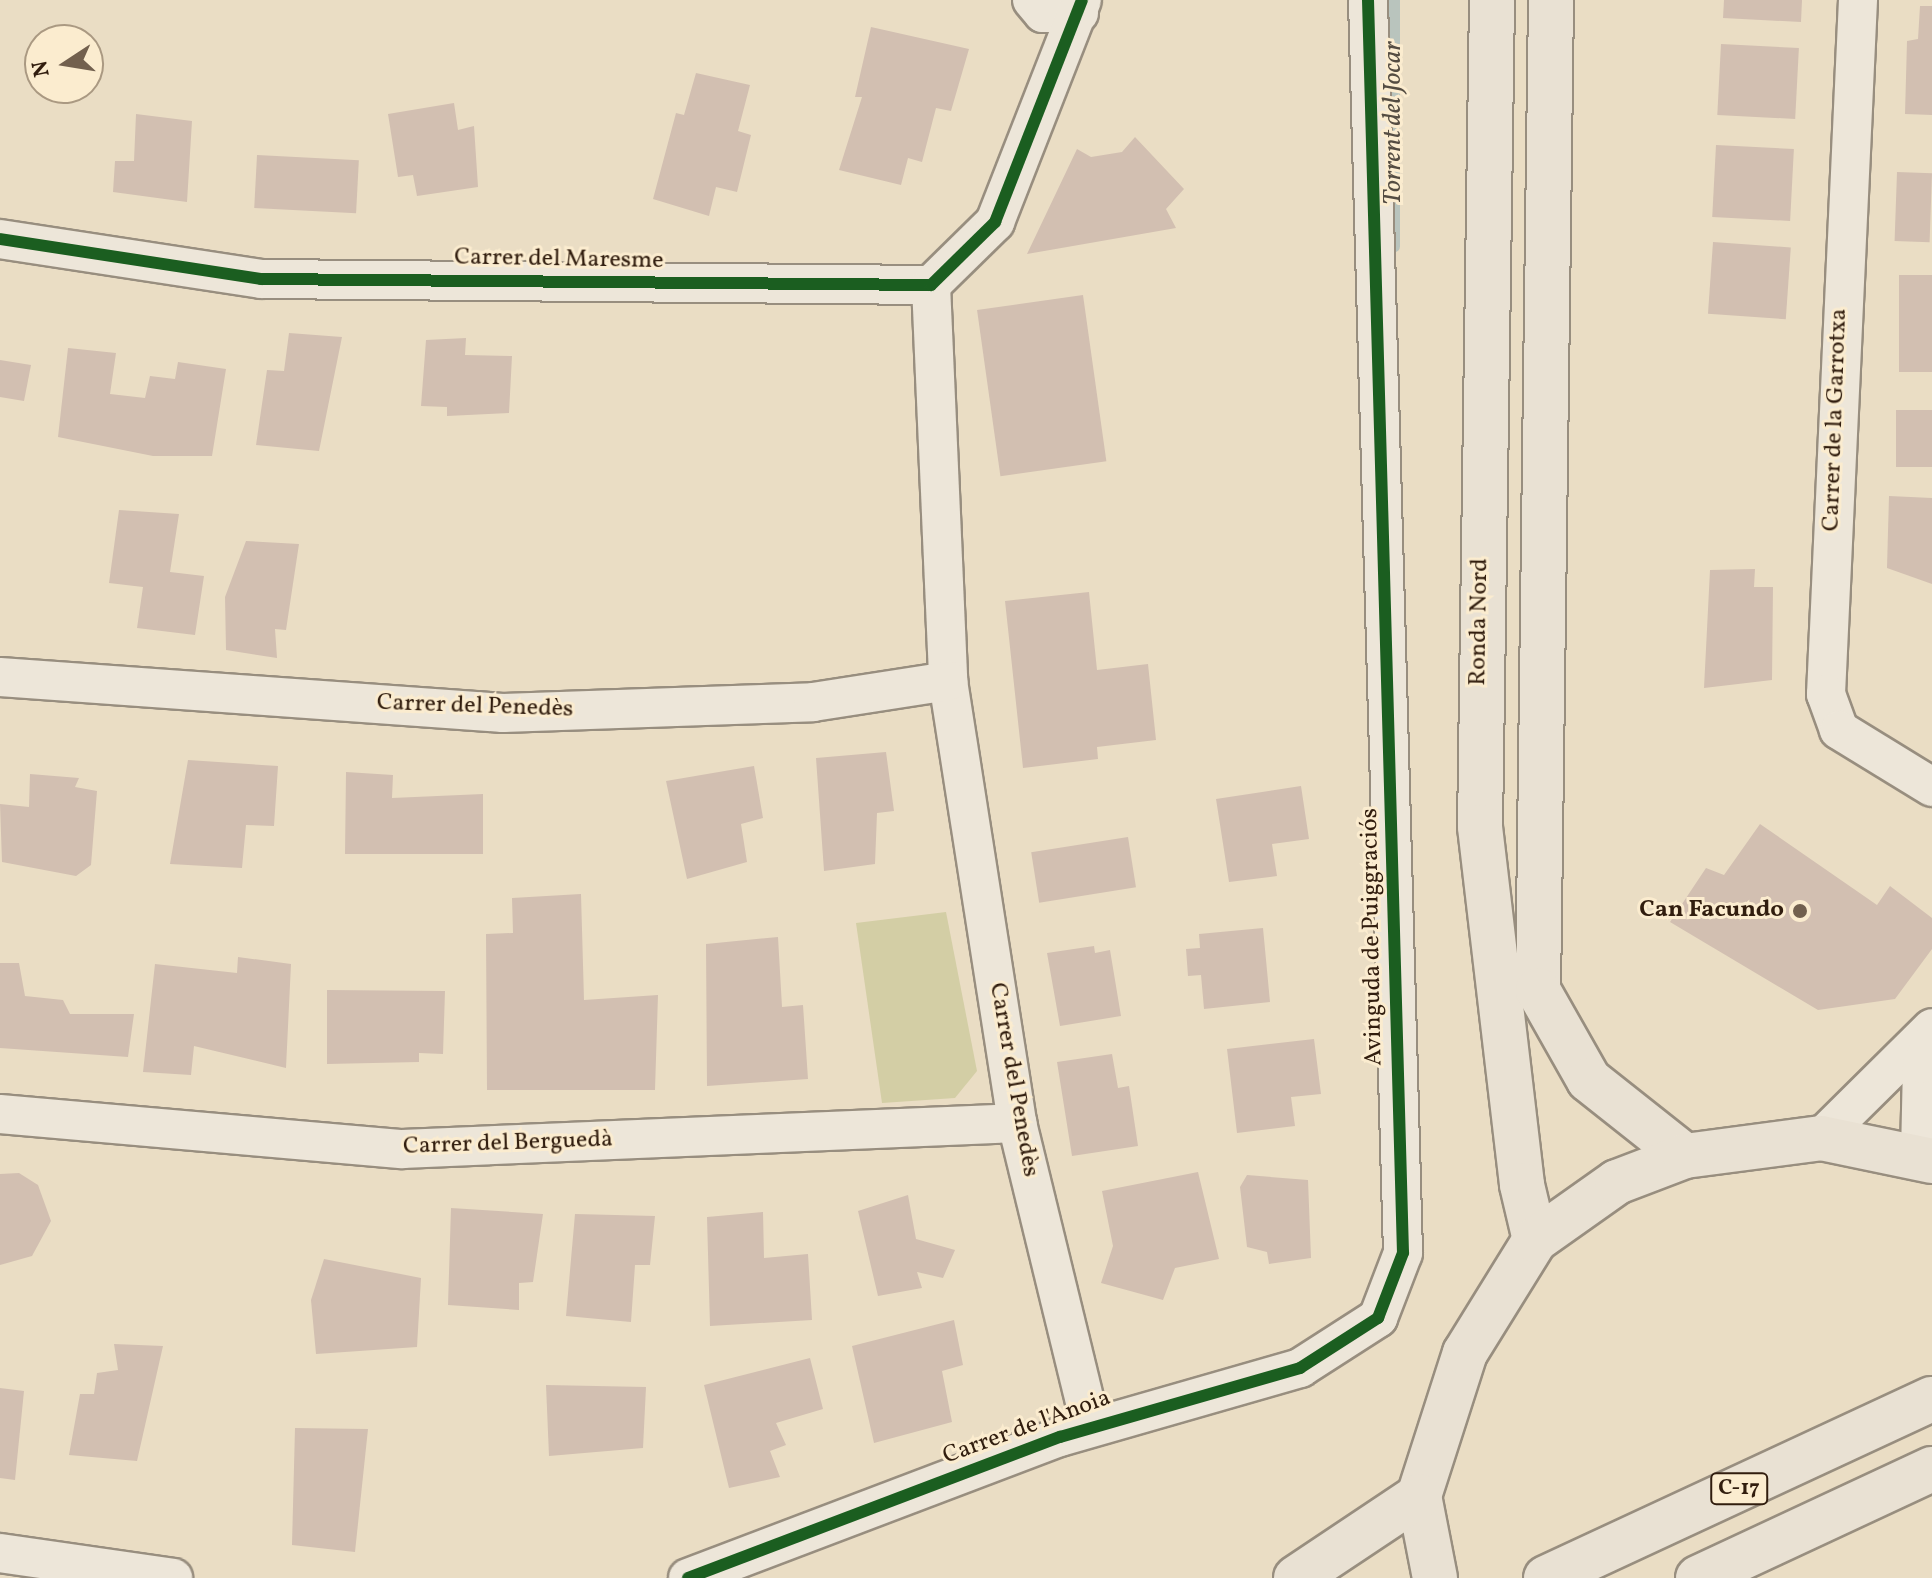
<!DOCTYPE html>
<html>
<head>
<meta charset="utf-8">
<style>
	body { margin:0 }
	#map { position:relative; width:1932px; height:1578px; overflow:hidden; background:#eaddc4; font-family:Vollkorn,serif }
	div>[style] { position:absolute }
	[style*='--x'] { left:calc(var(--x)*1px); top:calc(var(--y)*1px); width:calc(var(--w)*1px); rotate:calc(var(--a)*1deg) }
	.green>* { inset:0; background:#d3cea5 }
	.stream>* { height:11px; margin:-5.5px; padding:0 5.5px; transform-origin:5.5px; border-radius:5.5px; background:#b9c4bd }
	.building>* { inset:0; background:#d2bfb1; transform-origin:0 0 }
	.roads { filter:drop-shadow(2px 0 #988e7f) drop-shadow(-2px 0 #988e7f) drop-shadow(0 2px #988e7f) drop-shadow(0 -2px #988e7f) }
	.minor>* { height:38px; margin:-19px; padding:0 19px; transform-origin:19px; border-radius:19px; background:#ede6d9 }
	.major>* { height:44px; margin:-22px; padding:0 22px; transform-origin:22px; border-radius:22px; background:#e9e1d3 }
	.highway>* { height:44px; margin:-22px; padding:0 22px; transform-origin:22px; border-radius:22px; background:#e9e1d3 }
	.cycleway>* { height:12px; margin:-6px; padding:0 6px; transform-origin:6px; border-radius:6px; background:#1b5e20 }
	.dots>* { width:22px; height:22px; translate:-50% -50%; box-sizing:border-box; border:4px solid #fbeccf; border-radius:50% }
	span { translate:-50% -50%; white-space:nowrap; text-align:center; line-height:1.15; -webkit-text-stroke:6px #fbeccf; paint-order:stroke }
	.shield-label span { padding:2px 6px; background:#fbeccf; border:2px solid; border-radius:6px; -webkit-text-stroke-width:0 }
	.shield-label { font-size:22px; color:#311d0e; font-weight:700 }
	.street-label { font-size:24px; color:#311d0e }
	.poi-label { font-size:24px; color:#311d0e; font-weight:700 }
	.right { translate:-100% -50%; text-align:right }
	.water-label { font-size:26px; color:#544c42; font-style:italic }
	.north { position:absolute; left:24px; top:24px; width:80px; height:80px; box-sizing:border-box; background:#fbeccf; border:2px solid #aa9982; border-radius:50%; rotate:258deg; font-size:22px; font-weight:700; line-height:32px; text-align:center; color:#311d0e }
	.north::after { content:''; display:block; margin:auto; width:28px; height:36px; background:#72604e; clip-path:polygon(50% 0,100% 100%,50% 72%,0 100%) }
</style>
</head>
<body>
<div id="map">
	<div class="green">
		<div style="clip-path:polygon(946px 912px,977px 1071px,955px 1098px,882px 1103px,856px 923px)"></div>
	</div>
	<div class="stream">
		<div style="--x:1394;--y:0;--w:246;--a:90"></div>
	</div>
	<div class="building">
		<div style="clip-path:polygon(1724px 0,1802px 0,1801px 22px,1723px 18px)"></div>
		<div style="clip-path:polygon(1920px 6px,1932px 6px,1932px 115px,1905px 114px,1907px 41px,1918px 39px)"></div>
		<div style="clip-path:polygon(871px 27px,969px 49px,951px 111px,936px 108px,922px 162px,908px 158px,901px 185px,839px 170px,862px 97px,855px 97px)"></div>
		<div style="left:1721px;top:44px;width:78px;height:71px;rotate:3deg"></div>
		<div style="clip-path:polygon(696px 73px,750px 85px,738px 131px,751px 135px,737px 192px,716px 187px,709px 216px,653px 199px,676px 113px,684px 115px)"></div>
		<div style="clip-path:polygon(454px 103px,458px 130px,474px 126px,478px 187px,417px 196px,413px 175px,398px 177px,388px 114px)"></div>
		<div style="clip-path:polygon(136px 114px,192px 121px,187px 202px,113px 192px,115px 161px,134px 161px)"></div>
		<div style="clip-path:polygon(1135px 137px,1184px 189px,1166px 209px,1176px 228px,1027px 254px,1077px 149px,1091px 157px,1122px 152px)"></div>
		<div style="left:1716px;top:145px;width:78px;height:72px;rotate:3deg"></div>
		<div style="left:257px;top:155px;width:102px;height:53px;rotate:3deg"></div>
		<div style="left:1897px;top:172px;width:35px;height:69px;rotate:2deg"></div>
		<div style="left:1713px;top:242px;width:78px;height:72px;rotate:4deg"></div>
		<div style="left:1932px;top:275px;width:97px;height:33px;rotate:90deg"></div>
		<div style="left:1083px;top:295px;width:168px;height:107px;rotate:82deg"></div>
		<div style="clip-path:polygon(289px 333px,342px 337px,319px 451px,256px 445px,267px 370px,284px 371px)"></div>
		<div style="clip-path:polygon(466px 338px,465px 355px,512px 356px,509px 413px,447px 416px,447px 407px,421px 406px,426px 340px)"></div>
		<div style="clip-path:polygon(68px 348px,116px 353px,110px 394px,145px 398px,150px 376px,175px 379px,178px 362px,226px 369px,212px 456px,153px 456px,58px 437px)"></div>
		<div style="clip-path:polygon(0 360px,31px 365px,24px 401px,0 397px)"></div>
		<div style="left:1896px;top:410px;width:36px;height:57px"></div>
		<div style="clip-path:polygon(1889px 496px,1932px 498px,1932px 584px,1887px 568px)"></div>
		<div style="clip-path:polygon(119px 510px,179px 514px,170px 572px,204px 576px,195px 635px,137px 628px,143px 587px,109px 583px)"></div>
		<div style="clip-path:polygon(246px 541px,299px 544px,286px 630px,275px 629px,277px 658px,226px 650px,225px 597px)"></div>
		<div style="clip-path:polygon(1755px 569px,1754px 587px,1773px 587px,1772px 680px,1704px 688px,1710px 570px)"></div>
		<div style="clip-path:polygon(1089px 592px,1097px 670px,1148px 664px,1156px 740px,1097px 747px,1098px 759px,1023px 768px,1005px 601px)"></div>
		<div style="clip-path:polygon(886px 752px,894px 811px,877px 813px,875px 864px,824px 871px,816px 758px)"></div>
		<div style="clip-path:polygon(188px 760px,278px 766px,274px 826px,246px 825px,242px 868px,170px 864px)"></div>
		<div style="clip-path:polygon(754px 766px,763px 818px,741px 824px,747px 862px,687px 879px,666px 781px)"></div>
		<div style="clip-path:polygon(346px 772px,393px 775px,392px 798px,483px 794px,483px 854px,345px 854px)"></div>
		<div style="clip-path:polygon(30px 774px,79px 778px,75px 787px,97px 791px,91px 865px,76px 876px,2px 862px,0 804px,29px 807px)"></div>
		<div style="clip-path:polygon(1301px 786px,1309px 839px,1272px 844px,1277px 876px,1229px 882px,1216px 799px)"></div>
		<div style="clip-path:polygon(1760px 824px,1877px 905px,1890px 886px,1932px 918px,1932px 949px,1895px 999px,1818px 1010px,1670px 922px,1706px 868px,1724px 875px)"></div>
		<div style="left:1128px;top:837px;width:51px;height:98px;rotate:81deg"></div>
		<div style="clip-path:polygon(581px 894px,584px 1000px,658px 995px,655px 1090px,487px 1090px,486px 934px,513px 933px,512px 898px)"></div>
		<div style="clip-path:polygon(1263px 928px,1270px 1002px,1204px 1009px,1201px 975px,1188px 976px,1186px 949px,1200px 948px,1199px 934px)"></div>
		<div style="clip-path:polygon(778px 937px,782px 1007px,803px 1005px,808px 1079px,707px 1086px,706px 944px)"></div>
		<div style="clip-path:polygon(1094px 946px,1095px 953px,1110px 950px,1121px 1016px,1060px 1026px,1047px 953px)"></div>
		<div style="clip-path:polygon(238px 957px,291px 964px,286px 1068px,194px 1046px,191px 1075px,143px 1072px,155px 964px,237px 973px)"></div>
		<div style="clip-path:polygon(0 963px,19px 963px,25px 996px,63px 1000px,70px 1014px,134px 1014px,128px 1057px,0 1048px)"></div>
		<div style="clip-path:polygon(327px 990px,445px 991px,443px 1054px,419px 1053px,419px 1062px,327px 1064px)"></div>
		<div style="clip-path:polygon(1314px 1039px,1321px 1094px,1291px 1097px,1295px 1126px,1237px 1133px,1227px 1049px)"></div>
		<div style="clip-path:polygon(1112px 1054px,1118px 1088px,1129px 1086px,1138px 1146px,1072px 1156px,1057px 1062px)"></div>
		<div style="clip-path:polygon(1198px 1172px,1219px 1259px,1175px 1268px,1163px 1300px,1101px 1283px,1113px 1246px,1102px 1191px)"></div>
		<div style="clip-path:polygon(19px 1173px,38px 1185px,51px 1221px,32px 1256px,0 1265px,0 1174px)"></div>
		<div style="clip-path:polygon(1247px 1175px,1308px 1180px,1311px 1258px,1269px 1264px,1267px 1252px,1247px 1247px,1240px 1187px)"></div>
		<div style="clip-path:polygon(908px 1195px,916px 1239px,955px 1250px,943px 1278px,917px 1272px,922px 1288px,878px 1296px,858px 1211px)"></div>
		<div style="clip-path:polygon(451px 1208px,543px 1214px,533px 1282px,519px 1283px,519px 1310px,448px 1305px)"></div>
		<div style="clip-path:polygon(763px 1212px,764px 1258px,808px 1254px,812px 1320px,710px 1326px,707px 1217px)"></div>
		<div style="clip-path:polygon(575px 1214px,655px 1216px,650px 1265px,635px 1265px,631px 1322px,566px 1316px)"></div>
		<div style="clip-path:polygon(324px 1259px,421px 1278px,417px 1347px,316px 1354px,311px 1300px)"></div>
		<div style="clip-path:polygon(954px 1320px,963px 1365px,942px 1371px,952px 1422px,874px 1443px,852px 1346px)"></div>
		<div style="clip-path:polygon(114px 1344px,163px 1346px,137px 1461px,69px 1455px,80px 1394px,94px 1394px,97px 1373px,118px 1370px)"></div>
		<div style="clip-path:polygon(810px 1358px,823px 1409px,776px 1423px,786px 1445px,770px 1451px,780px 1477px,729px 1488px,704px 1385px)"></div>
		<div style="clip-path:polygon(546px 1385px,646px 1387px,643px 1448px,549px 1456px)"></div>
		<div style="clip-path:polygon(0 1388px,24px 1391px,15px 1480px,0 1478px)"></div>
		<div style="clip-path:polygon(295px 1428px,368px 1429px,355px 1552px,292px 1545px)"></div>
	</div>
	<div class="roads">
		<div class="minor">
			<div style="--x:1032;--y:0;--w:17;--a:50"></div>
			<div style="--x:1043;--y:13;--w:36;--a:0"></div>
			<div style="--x:1858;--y:0;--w:695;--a:92.64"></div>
			<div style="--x:1826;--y:694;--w:38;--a:70"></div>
			<div style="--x:1839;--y:730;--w:109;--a:31.5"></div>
			<div style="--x:0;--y:239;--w:264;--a:8.7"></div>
			<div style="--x:261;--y:279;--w:670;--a:0.51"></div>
			<div style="--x:931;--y:285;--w:90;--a:-44.5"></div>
			<div style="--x:995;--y:222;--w:238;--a:-68.6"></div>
			<div style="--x:931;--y:285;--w:396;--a:87.5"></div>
			<div style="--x:948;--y:681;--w:447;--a:81.1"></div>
			<div style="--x:1017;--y:1123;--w:313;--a:76.3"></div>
			<div style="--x:0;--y:677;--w:504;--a:4.09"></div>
			<div style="--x:503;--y:713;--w:310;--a:-2"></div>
			<div style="--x:813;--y:702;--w:137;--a:-8.8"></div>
			<div style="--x:0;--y:1114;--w:404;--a:5"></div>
			<div style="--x:402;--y:1149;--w:616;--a:-2.42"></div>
			<div style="--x:1821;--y:1138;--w:156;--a:-44.7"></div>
			<div style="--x:1920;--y:1154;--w:90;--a:-88.7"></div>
			<div style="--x:1922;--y:1064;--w:23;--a:-65"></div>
			<div style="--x:0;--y:1553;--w:175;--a:8.2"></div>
			<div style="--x:688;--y:1578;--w:398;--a:-20.8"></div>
			<div style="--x:1060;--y:1437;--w:250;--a:-16"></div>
			<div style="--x:1300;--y:1368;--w:93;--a:-32.7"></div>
			<div style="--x:1378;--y:1318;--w:70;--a:-69"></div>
			<div style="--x:1403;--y:1253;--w:1253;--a:-91.6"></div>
		</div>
		<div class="major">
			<div style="--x:1492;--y:0;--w:827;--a:90.83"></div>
			<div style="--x:1480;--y:827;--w:360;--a:83.3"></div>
			<div style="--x:1522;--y:1185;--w:57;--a:76.7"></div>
			<div style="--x:1551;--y:0;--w:990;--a:90.75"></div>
			<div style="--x:1538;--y:990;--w:103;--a:60.5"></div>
			<div style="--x:1589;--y:1080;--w:122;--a:38.4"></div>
			<div style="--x:1435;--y:1578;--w:84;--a:-101"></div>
			<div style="--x:1419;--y:1496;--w:150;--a:-72.2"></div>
			<div style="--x:1465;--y:1353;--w:133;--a:-58.2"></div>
			<div style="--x:1535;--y:1240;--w:100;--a:-35.3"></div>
			<div style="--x:1617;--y:1182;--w:73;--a:-20.9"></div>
			<div style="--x:1685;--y:1156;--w:137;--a:-7.5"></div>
			<div style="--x:1821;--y:1138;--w:113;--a:11.7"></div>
		</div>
		<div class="highway">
			<div style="--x:1296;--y:1578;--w:148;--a:-33.7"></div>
			<div style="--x:1546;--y:1578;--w:425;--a:-24.9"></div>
			<div style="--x:1698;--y:1578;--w:258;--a:-25"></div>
		</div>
	</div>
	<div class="cycleway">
		<div style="--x:0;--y:239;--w:264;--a:8.7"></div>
		<div style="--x:261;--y:279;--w:670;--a:0.51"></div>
		<div style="--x:931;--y:285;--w:90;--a:-44.5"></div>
		<div style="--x:995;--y:222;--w:238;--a:-68.6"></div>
		<div style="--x:688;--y:1578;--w:398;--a:-20.8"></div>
		<div style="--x:1060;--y:1437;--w:250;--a:-16"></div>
		<div style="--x:1300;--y:1368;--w:93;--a:-32.7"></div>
		<div style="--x:1378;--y:1318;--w:70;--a:-69"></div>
		<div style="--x:1403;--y:1253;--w:1253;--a:-91.6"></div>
	</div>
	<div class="dots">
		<div style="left:1800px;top:911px;background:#72604e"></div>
	</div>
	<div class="shield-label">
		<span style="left:1739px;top:1489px">C-17</span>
	</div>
	<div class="street-label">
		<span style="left:559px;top:260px;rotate:1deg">Carrer del Maresme</span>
		<span style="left:1836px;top:420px;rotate:-88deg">Carrer de la Garrotxa</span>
		<span style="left:1480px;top:622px;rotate:-89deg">Ronda Nord</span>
		<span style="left:475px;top:707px;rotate:2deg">Carrer del Penedès</span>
		<span style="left:1373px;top:937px;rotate:-91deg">Avinguda de Puiggraciós</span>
		<span style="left:1013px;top:1080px;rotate:80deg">Carrer del Penedès</span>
		<span style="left:508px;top:1144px;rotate:-2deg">Carrer del Berguedà</span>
		<span style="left:1027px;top:1428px;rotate:-20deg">Carrer de l'Anoia</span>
	</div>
	<div class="poi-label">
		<span class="right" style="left:1784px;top:911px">Can Facundo</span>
	</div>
	<div class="water-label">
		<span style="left:1394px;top:123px;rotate:-90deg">Torrent del Jocar</span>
	</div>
	<div class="north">N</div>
</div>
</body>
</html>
